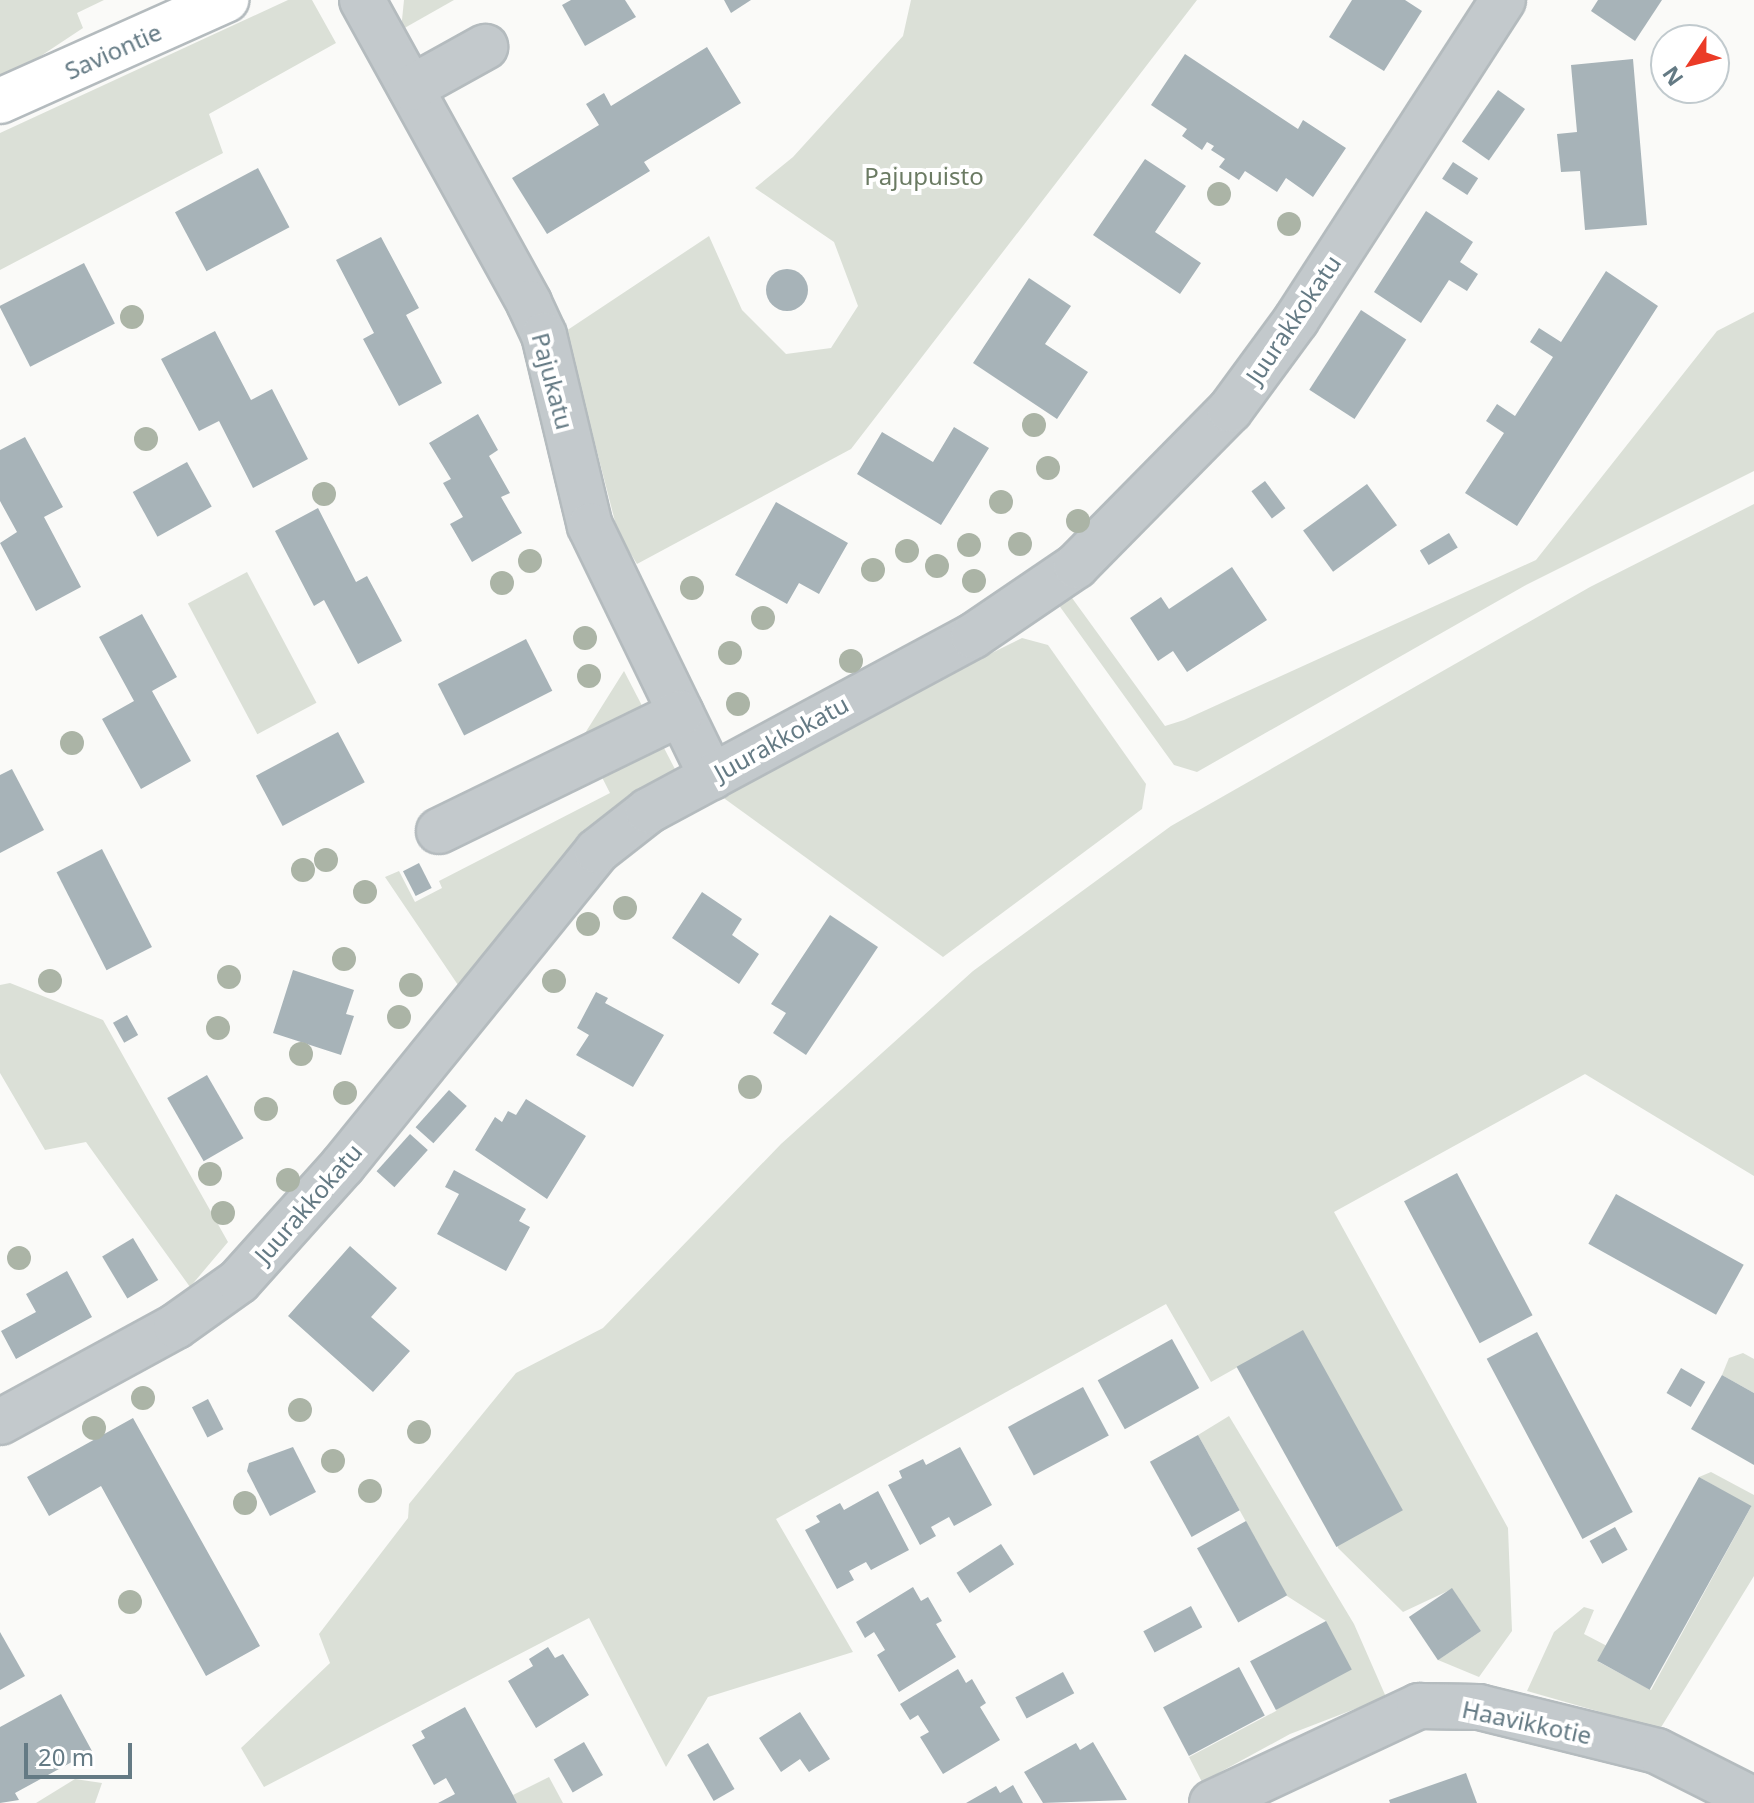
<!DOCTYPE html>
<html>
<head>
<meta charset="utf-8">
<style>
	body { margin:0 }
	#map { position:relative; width:1754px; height:1803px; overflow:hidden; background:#fafaf8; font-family:"Noto Sans",sans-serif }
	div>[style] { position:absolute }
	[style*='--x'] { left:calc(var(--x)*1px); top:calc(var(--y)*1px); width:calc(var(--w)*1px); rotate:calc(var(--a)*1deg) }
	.green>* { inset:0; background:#dbe0d7; transform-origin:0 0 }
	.building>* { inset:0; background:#a7b3b8; transform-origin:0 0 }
	.round { border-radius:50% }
	.roads { filter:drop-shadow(2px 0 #b4bbbe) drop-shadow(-2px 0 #b4bbbe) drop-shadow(0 2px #b4bbbe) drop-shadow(0 -2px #b4bbbe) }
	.minor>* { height:44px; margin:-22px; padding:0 22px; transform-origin:22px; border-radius:22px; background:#c3c9cc }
	.major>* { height:44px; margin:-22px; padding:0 22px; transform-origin:22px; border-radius:22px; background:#fff }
	.trees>* { width:24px; height:24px; margin:-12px; border-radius:50%; background:#abb4a6 }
	span { translate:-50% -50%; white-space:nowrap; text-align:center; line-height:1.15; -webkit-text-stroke:8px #fff; paint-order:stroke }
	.street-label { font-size:24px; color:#647a84 }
	.park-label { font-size:24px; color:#6b7b63 }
	.north { position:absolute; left:1650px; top:24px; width:80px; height:80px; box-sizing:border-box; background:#fff; border:2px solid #c1cace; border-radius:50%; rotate:235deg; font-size:22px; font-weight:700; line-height:32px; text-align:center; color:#647a84 }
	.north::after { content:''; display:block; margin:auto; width:28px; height:36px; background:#eb3b27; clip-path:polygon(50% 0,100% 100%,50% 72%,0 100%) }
	.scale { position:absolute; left:24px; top:1743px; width:108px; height:36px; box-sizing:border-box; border:4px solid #647a84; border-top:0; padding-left:10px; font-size:24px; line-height:28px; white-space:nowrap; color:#647a84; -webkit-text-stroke:6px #fff; paint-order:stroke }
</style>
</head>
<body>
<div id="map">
	<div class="green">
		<div style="clip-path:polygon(0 0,104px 0,77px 13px,83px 28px,0 83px)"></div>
		<div style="clip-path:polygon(288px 0,312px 0,336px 43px,209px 114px,223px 153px,0 270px,0 133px)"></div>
		<div style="clip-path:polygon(404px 0,454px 0,401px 30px)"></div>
		<div style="clip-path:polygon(911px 0,1197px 0,851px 449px,637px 564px,618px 533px,566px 331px,709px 236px,742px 310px,786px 354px,831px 348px,858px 306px,834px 242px,755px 188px,793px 157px,903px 36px)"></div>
		<div style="clip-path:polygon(1754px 312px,1754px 471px,1526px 585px,1197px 772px,1174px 765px,1058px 604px,1067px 591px,1165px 726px,1184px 720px,1536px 560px,1717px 331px)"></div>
		<div style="clip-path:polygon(1754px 504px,1754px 1176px,1585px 1074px,1334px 1212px,1508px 1528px,1512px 1631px,1479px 1677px,1438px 1660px,1481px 1631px,1452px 1589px,1403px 1612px,1338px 1548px,1302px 1331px,1211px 1382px,1166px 1304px,776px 1519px,853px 1652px,708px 1697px,666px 1767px,589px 1618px,264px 1787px,241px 1748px,330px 1663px,319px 1634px,408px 1518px,409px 1504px,516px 1373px,603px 1328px,781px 1144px,973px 971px,1171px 826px,1590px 587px)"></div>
		<div style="left:247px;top:572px;width:148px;height:67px;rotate:62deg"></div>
		<div style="clip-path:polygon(1022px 638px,1048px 645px,1146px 784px,1142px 809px,943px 957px,714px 791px)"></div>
		<div style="clip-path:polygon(624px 671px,677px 773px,602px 822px,458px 985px,385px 877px,399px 871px,415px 902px,442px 888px,439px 881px,610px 793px,582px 738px)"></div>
		<div style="clip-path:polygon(10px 983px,103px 1020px,228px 1242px,190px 1287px,86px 1142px,45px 1150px,0 1073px,0 985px)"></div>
		<div style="clip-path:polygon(1743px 1353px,1754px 1359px,1754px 1393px,1722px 1375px,1729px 1358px)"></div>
		<div style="clip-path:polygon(1229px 1416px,1354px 1624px,1386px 1697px,1290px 1734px,1202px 1782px,1189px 1757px,1276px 1711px,1326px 1621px,1287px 1596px,1198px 1435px)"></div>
		<div style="clip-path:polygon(1711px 1472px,1754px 1495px,1754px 1576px,1660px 1729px,1527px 1691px,1554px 1632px,1584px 1607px,1594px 1610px,1584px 1634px,1607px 1646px,1599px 1662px,1651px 1690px,1751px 1507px,1699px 1477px)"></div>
		<div style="clip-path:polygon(549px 1777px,563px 1803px,517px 1803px,513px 1795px)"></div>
		<div style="clip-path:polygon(75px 1779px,102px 1783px,95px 1803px,36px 1803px)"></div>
	</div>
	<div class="building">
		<div style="clip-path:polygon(571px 0,625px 0,636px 17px,585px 46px,562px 5px)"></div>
		<div style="clip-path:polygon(724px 0,751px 0,731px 13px)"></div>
		<div style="clip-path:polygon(1352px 0,1405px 0,1422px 11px,1384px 71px,1329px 37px)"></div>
		<div style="clip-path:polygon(1598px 0,1662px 0,1635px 41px,1591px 11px)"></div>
		<div style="clip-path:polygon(707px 47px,741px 103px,644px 162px,650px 171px,547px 234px,512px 178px,599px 125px,586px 104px,604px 93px,611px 106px)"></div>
		<div style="clip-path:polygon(1185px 54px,1298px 129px,1303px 120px,1346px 148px,1313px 197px,1286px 178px,1277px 192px,1245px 171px,1239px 180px,1219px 167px,1225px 159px,1211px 150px,1214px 146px,1207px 142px,1202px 150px,1182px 136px,1187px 129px,1151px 105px)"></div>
		<div style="clip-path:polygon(1633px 59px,1647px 225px,1585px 230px,1580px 171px,1561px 172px,1557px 134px,1577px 132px,1571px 65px)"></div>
		<div style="left:1498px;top:90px;width:33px;height:63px;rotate:35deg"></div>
		<div style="clip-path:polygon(1145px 159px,1186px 186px,1155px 232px,1201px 263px,1180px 294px,1093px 235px)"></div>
		<div style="left:1453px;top:162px;width:30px;height:20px;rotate:33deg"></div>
		<div style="left:258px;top:168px;width:67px;height:94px;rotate:62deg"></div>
		<div style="clip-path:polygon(1426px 211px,1473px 242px,1460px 262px,1478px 274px,1467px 291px,1449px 280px,1421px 323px,1374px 292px)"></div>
		<div style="clip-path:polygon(381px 237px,419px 308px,406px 315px,442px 383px,399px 406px,363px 339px,374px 333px,336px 260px)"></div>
		<div style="left:84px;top:263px;width:68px;height:95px;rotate:63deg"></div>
		<div class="round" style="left:766px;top:269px;width:42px;height:42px"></div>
		<div style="clip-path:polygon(1606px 271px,1658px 306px,1517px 526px,1465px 493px,1504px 433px,1486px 421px,1497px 404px,1515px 416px,1553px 357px,1530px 342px,1539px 328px,1561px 342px)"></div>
		<div style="clip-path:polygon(1029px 278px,1071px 306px,1045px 344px,1088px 372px,1057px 419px,973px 363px)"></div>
		<div style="left:1361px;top:310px;width:54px;height:95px;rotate:33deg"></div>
		<div style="clip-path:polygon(215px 331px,251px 400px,272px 389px,308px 459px,253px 488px,219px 421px,199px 431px,161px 359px)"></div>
		<div style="clip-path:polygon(478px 414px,498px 450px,489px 456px,510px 493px,501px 497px,522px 533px,472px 562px,450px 524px,463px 517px,443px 483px,451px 479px,429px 443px)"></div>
		<div style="clip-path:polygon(954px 427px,989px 448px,941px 525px,857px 474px,882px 432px,933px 462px)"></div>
		<div style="clip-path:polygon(25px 437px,63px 507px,44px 517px,81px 587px,36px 611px,0 543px,17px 532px,0 501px,0 450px)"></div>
		<div style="left:187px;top:462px;width:51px;height:62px;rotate:61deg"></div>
		<div style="left:1265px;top:481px;width:34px;height:17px;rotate:53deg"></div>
		<div style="left:1367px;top:484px;width:51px;height:79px;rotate:54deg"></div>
		<div style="clip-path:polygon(776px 502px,848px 543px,819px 594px,799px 583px,787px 604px,735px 575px)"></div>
		<div style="clip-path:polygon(318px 508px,356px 582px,367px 576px,402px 641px,358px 664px,324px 600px,314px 606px,275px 531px)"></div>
		<div style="left:1449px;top:533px;width:17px;height:34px;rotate:59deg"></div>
		<div style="clip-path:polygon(1232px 567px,1267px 620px,1187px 672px,1173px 651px,1158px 661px,1130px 618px,1161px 597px,1169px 609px)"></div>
		<div style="clip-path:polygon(142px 614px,177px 677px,152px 691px,191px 761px,141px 789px,102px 719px,134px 701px,99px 637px)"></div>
		<div style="left:526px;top:639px;width:58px;height:99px;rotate:63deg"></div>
		<div style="left:338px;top:732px;width:57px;height:93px;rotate:62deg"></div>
		<div style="clip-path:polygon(12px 769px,44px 830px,0 853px,0 775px)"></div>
		<div style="left:102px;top:849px;width:110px;height:51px;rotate:63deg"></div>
		<div style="left:419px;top:863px;width:28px;height:18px;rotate:63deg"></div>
		<div style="clip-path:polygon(702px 892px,742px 919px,732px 935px,759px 954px,739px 984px,672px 938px)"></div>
		<div style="clip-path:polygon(830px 915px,878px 947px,806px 1055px,773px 1033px,786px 1013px,771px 1004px)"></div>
		<div style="clip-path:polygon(293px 970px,354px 990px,346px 1014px,354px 1016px,341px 1055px,273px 1033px)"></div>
		<div style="clip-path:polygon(596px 992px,608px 998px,605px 1003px,664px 1035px,633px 1087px,576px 1055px,589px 1035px,577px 1028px)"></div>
		<div style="left:127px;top:1015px;width:23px;height:16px;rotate:61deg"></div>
		<div style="left:207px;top:1075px;width:73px;height:46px;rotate:60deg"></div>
		<div style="left:449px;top:1090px;width:24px;height:50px;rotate:42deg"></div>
		<div style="clip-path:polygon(526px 1099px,586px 1136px,547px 1199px,475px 1150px,495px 1117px,502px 1122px,508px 1111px,516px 1115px)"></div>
		<div style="left:410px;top:1134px;width:24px;height:50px;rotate:42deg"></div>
		<div style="clip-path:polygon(454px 1170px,526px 1209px,519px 1221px,530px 1227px,506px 1271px,437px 1234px,459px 1194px,445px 1187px)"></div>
		<div style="left:1457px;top:1173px;width:161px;height:60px;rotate:62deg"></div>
		<div style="left:1616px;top:1194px;width:146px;height:57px;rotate:29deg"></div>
		<div style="left:133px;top:1238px;width:49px;height:36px;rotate:59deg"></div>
		<div style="clip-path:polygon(350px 1246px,397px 1288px,371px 1317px,410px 1351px,373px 1392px,288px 1316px)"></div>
		<div style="clip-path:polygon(67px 1271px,92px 1317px,16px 1359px,1px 1331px,36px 1312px,26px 1294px)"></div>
		<div style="left:1303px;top:1330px;width:206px;height:76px;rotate:61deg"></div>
		<div style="left:1537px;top:1332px;width:204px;height:57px;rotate:62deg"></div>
		<div style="left:1172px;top:1339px;width:56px;height:85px;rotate:61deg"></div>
		<div style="left:1681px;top:1368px;width:28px;height:29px;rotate:30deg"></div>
		<div style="clip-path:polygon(1722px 1375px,1754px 1393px,1754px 1465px,1691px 1429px)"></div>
		<div style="left:1083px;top:1387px;width:55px;height:85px;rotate:62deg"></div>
		<div style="left:208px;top:1399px;width:34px;height:18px;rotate:63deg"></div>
		<div style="clip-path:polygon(133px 1418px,260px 1646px,206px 1676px,101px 1486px,49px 1516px,27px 1477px)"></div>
		<div style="left:1198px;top:1435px;width:86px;height:55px;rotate:61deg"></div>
		<div style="clip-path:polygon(293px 1447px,316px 1492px,270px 1516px,247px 1471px,249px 1463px)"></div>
		<div style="clip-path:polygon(960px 1447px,992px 1505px,954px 1526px,949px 1517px,931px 1527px,936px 1536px,920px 1545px,888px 1485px,902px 1478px,899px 1471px,923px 1459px,926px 1465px)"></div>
		<div style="left:1699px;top:1477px;width:60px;height:210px;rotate:29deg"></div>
		<div style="clip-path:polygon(878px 1491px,909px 1550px,871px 1570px,866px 1562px,849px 1571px,854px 1580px,837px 1589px,805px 1530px,820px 1522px,816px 1516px,840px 1503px,844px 1510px)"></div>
		<div style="left:1246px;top:1521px;width:85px;height:56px;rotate:61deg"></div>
		<div style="left:1615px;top:1527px;width:26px;height:29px;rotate:61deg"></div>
		<div style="left:1001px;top:1544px;width:24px;height:53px;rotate:57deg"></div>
		<div style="clip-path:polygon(913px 1587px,921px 1601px,928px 1597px,942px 1621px,936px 1624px,956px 1657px,899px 1692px,877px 1655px,885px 1650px,874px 1632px,865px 1638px,856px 1622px)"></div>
		<div style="left:1452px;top:1588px;width:52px;height:52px;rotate:56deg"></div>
		<div style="left:1191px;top:1606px;width:24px;height:54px;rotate:62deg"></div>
		<div style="left:1326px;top:1621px;width:55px;height:86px;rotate:62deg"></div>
		<div style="clip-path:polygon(0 1632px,25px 1676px,0 1690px)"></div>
		<div style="clip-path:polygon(548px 1647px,555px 1658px,563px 1654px,589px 1695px,536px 1728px,508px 1681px,533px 1666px,529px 1659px)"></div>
		<div style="left:1239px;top:1667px;width:55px;height:86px;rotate:62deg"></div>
		<div style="clip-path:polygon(958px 1669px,966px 1683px,972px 1679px,986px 1703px,980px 1707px,1000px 1740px,943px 1774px,920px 1737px,929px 1732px,918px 1715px,910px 1720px,900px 1704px)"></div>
		<div style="left:1063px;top:1672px;width:24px;height:54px;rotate:62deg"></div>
		<div style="clip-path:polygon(61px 1694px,92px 1751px,15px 1793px,19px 1800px,0 1803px,0 1727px)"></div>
		<div style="clip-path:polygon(465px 1707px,513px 1795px,517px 1803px,438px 1803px,455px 1794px,446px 1778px,434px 1785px,412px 1745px,425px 1738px,421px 1731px)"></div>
		<div style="clip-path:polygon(800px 1712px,830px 1759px,809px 1772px,800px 1759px,781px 1772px,759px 1738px)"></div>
		<div style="left:584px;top:1742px;width:38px;height:35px;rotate:60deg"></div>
		<div style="clip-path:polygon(1093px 1742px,1127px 1800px,1043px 1803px,1024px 1772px,1076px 1743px,1080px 1750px)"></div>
		<div style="left:708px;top:1743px;width:53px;height:24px;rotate:60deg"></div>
		<div style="clip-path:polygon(1466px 1773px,1477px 1803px,1390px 1803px,1389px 1800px)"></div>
		<div style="clip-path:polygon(1013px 1785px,1023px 1803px,966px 1803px,996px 1786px,1000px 1793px)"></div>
	</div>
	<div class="roads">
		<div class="minor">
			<div style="--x:362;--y:0;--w:346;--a:61.1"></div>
			<div style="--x:529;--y:303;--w:35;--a:65"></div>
			<div style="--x:544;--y:335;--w:196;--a:76.5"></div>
			<div style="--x:590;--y:526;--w:279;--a:64.1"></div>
			<div style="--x:411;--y:88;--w:85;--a:-29"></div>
			<div style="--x:439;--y:831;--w:269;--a:-26"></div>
			<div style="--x:0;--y:1422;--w:200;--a:-28.6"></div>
			<div style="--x:176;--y:1326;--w:77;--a:-35.5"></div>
			<div style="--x:239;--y:1281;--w:156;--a:-48.1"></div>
			<div style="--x:343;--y:1165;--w:404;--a:-51"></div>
			<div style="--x:597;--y:851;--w:65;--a:-38.1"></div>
			<div style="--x:648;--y:811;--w:369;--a:-28.3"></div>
			<div style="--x:973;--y:636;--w:125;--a:-34.2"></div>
			<div style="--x:1076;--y:566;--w:219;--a:-45.4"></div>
			<div style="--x:1230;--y:410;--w:112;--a:-53.7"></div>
			<div style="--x:1296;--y:320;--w:381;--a:-57.1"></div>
			<div style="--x:1212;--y:1803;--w:229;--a:-25.1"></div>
			<div style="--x:1419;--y:1706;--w:60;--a:1"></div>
			<div style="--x:1479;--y:1707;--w:183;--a:13.9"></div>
			<div style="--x:1657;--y:1751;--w:109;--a:26.8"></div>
		</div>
		<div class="major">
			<div style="--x:0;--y:101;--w:248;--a:-24.1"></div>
		</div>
	</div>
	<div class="trees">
		<div style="left:1219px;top:194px"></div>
		<div style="left:1289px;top:224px"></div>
		<div style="left:132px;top:317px"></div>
		<div style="left:1034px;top:425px"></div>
		<div style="left:146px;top:439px"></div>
		<div style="left:1048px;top:468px"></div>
		<div style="left:324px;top:494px"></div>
		<div style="left:1001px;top:502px"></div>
		<div style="left:1078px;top:521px"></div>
		<div style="left:1020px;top:544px"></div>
		<div style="left:969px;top:545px"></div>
		<div style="left:907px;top:551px"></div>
		<div style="left:530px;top:561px"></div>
		<div style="left:937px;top:566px"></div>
		<div style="left:873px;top:570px"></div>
		<div style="left:974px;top:581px"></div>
		<div style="left:502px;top:583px"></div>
		<div style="left:692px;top:588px"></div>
		<div style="left:763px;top:618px"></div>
		<div style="left:585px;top:638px"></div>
		<div style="left:730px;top:653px"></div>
		<div style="left:851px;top:661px"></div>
		<div style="left:589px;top:676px"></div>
		<div style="left:738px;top:704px"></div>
		<div style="left:72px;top:743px"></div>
		<div style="left:326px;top:860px"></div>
		<div style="left:303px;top:870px"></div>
		<div style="left:365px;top:892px"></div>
		<div style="left:625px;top:908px"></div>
		<div style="left:588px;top:924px"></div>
		<div style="left:344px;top:959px"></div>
		<div style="left:229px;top:977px"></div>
		<div style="left:50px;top:981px"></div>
		<div style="left:554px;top:981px"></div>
		<div style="left:411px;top:985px"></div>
		<div style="left:399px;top:1017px"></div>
		<div style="left:218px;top:1028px"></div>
		<div style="left:301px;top:1054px"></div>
		<div style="left:750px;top:1087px"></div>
		<div style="left:345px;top:1093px"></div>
		<div style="left:266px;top:1109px"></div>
		<div style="left:210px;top:1174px"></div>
		<div style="left:288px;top:1180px"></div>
		<div style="left:223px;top:1213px"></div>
		<div style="left:19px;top:1258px"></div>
		<div style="left:143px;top:1398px"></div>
		<div style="left:300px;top:1410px"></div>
		<div style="left:94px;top:1428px"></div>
		<div style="left:419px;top:1432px"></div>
		<div style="left:333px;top:1461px"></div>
		<div style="left:370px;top:1491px"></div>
		<div style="left:245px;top:1503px"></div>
		<div style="left:130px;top:1602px"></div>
	</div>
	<div class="street-label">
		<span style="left:113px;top:51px;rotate:-24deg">Saviontie</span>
		<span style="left:1293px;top:319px;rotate:-56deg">Juurakkokatu</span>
		<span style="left:553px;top:381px;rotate:75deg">Pajukatu</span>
		<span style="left:781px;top:738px;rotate:-29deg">Juurakkokatu</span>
		<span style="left:308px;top:1203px;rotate:-49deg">Juurakkokatu</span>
		<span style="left:1527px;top:1722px;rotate:12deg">Haavikkotie</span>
	</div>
	<div class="park-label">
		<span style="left:924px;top:176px">Pajupuisto</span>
	</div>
	<div class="north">N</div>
	<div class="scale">20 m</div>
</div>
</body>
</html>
